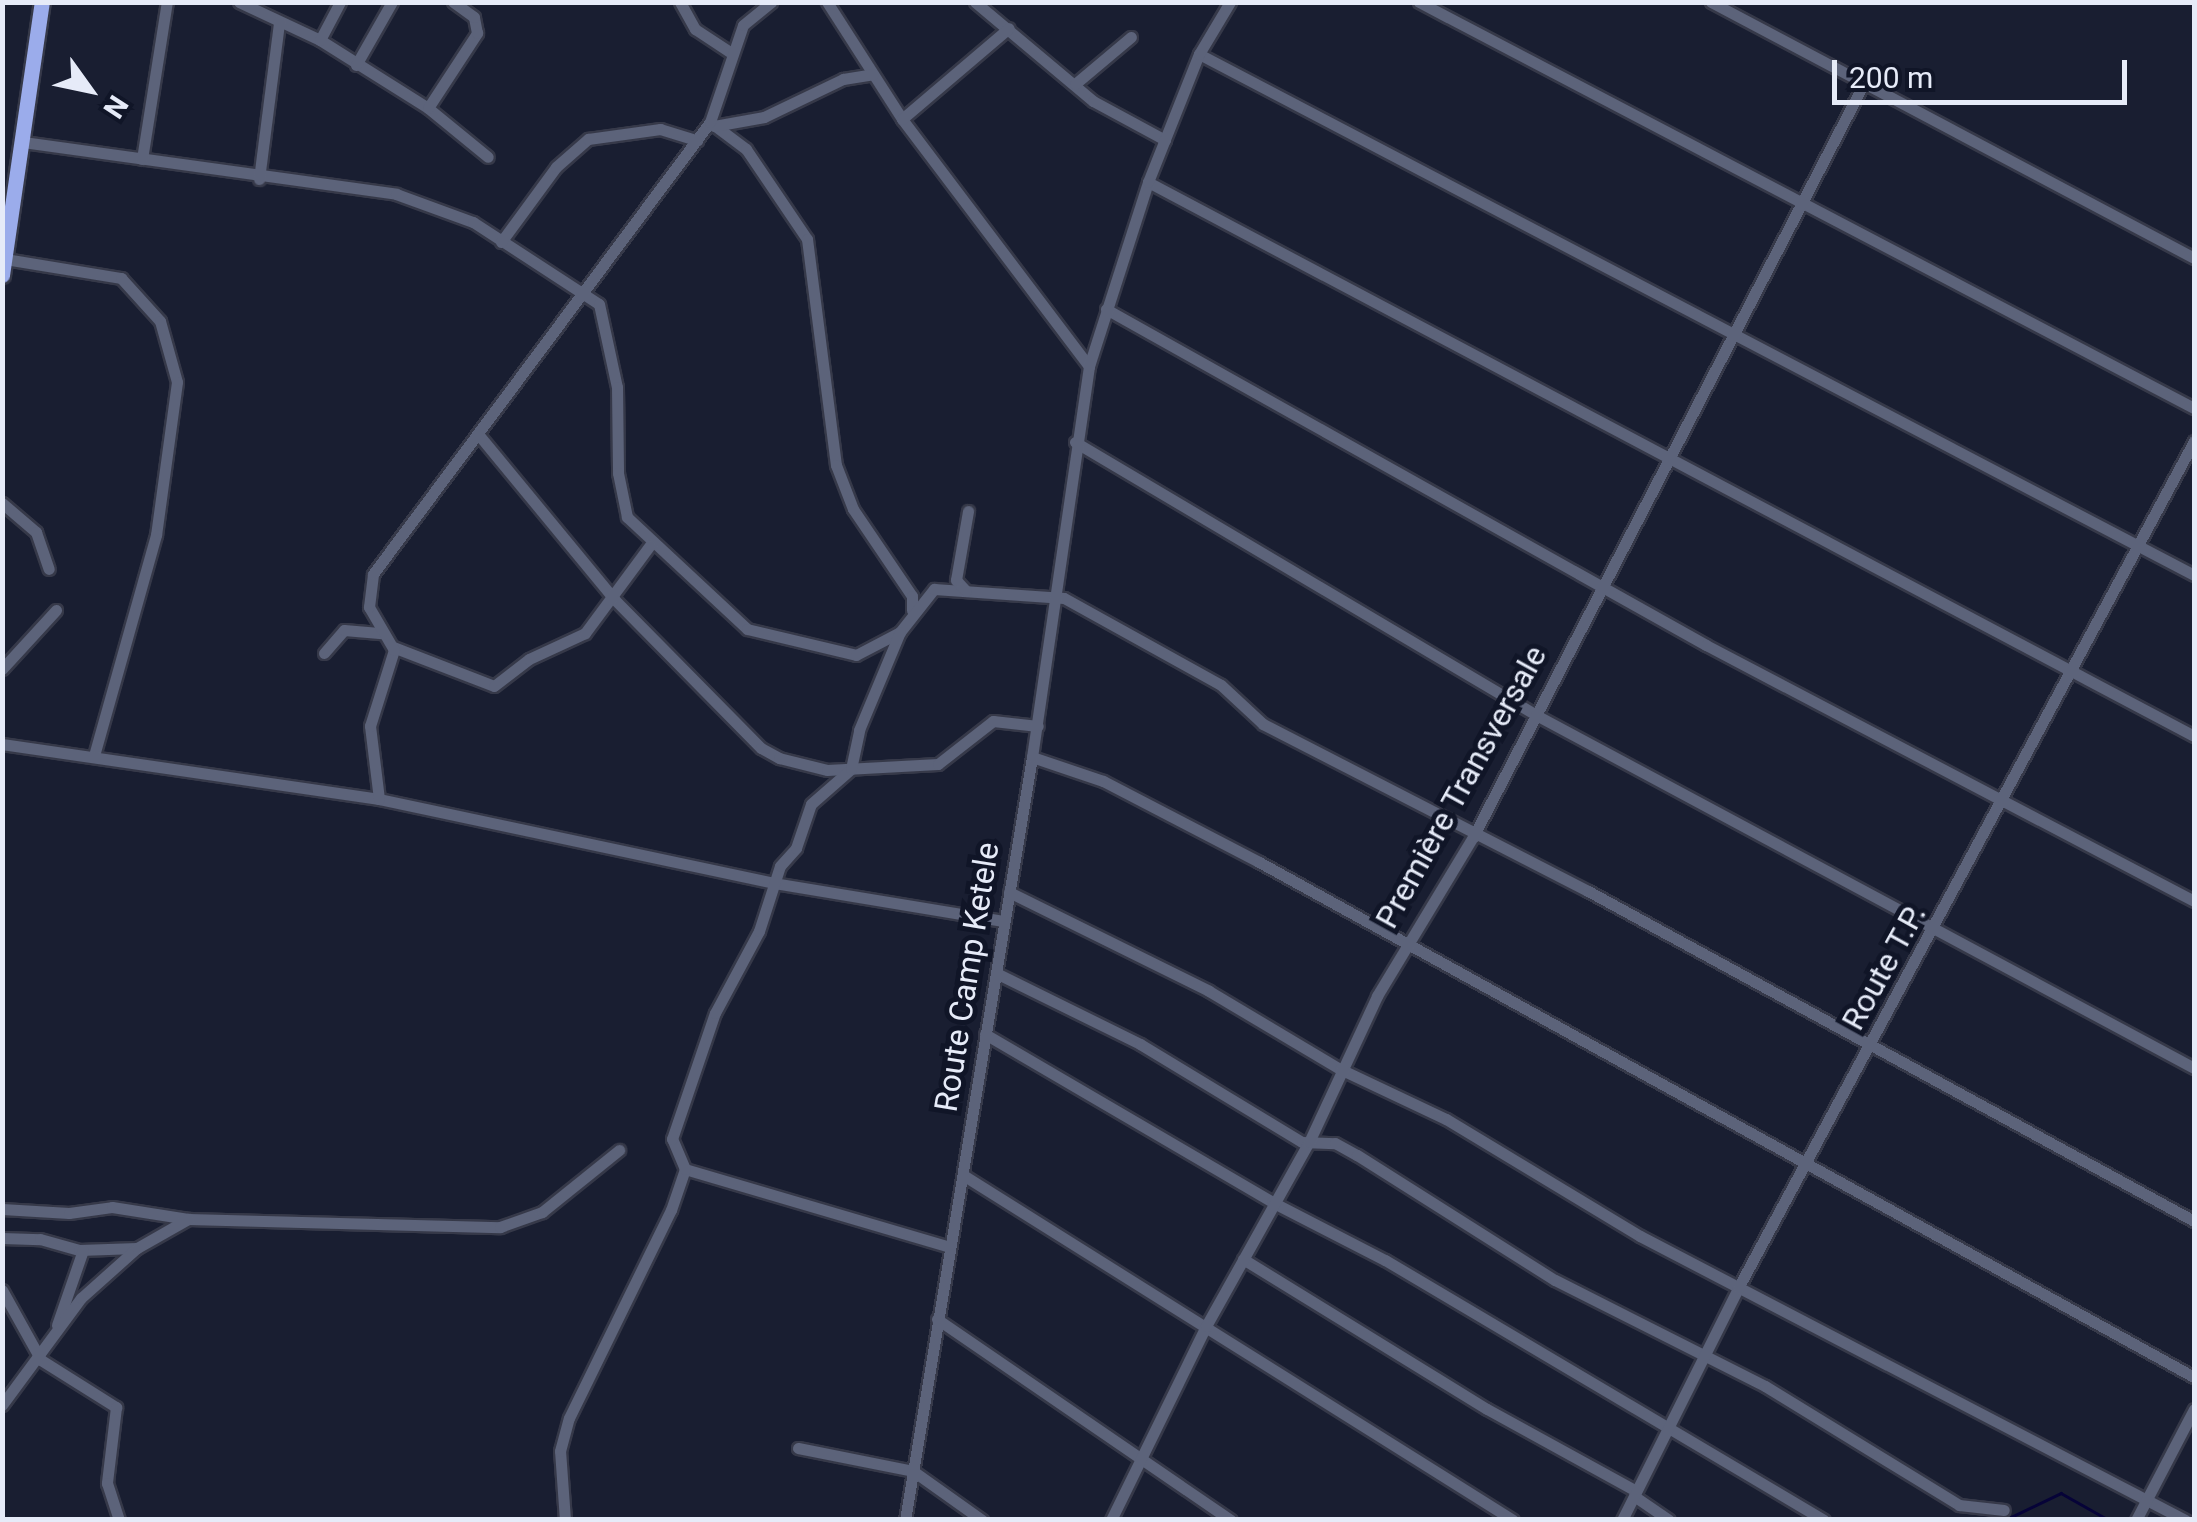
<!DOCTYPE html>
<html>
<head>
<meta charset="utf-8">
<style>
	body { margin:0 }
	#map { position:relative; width:2197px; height:1522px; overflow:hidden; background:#191e31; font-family:Roboto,sans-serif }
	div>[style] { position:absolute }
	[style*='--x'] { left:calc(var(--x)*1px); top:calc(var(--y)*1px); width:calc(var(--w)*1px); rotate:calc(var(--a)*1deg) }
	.stream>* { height:2.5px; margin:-1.25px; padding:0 1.25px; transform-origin:1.25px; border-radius:1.25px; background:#060338 }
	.roads { filter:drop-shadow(2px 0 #363949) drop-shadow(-2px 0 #363949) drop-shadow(0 2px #363949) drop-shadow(0 -2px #363949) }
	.minor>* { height:11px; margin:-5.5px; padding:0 5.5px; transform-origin:5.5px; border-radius:5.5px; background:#5c637a }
	.highway>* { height:15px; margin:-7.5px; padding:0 7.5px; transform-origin:7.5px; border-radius:7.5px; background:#9baceb }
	span { translate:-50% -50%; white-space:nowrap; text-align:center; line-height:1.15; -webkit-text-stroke:10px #101527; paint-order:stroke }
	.street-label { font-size:32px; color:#e6ebf8 }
	.frame { position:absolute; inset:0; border:5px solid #e6ebf8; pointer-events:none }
	.north { position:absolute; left:40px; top:40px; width:100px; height:100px; -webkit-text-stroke:8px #101527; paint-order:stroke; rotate:123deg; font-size:28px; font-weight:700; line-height:40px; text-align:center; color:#e6ebf8 }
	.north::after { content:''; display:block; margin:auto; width:35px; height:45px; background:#e6ebf8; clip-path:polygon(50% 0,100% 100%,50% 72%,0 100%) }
	.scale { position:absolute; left:1832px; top:60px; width:295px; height:45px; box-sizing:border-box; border:5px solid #e6ebf8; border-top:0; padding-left:12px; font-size:30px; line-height:35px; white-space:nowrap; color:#e6ebf8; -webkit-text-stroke:8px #101527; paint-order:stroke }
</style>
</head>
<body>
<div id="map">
	<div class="stream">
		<div style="--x:2005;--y:1520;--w:62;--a:-25.7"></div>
		<div style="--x:2061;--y:1493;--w:55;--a:29.4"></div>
	</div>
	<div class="roads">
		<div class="minor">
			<div style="--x:239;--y:2;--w:89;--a:25.1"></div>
			<div style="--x:320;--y:40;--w:128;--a:32.2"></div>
			<div style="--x:428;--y:108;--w:77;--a:39.2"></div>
			<div style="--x:680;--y:2;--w:31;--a:61"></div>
			<div style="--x:695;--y:29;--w:42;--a:33.3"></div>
			<div style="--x:827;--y:2;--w:139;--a:57.3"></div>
			<div style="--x:902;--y:119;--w:310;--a:52.9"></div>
			<div style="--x:975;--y:2;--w:154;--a:40"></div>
			<div style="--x:1093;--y:101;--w:82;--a:28.4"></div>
			<div style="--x:1419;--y:2;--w:875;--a:27.65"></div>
			<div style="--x:1711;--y:2;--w:547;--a:27.92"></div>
			<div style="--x:320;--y:40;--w:43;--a:-62.2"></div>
			<div style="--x:1199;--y:54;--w:1123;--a:27.64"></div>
			<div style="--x:356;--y:65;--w:73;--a:-60.3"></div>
			<div style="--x:1075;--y:84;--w:73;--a:-40"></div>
			<div style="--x:428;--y:108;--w:90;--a:-56.8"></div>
			<div style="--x:477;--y:33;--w:16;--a:-101"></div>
			<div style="--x:474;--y:17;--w:26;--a:-144"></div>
			<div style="--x:902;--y:119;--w:140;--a:-40.4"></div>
			<div style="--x:710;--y:122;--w:45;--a:36.9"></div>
			<div style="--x:746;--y:149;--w:109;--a:55.9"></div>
			<div style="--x:807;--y:239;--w:228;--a:82.7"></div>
			<div style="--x:836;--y:465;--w:47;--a:68.9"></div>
			<div style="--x:853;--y:509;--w:105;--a:55.9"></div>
			<div style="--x:912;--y:596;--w:14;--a:90"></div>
			<div style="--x:714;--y:126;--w:51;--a:-10.2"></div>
			<div style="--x:764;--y:117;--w:88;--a:-25.7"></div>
			<div style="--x:843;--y:79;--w:30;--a:-9"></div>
			<div style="--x:23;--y:142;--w:377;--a:7.9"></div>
			<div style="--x:396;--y:194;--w:82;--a:20"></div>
			<div style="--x:473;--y:222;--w:150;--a:33.1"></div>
			<div style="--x:599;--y:304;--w:85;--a:77.8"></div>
			<div style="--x:617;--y:387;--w:86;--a:89.3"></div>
			<div style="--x:618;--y:473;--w:45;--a:78.4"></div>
			<div style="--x:627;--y:517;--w:164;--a:43"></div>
			<div style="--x:747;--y:629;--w:112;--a:13.4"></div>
			<div style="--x:856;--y:655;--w:50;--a:-27.6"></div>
			<div style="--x:900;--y:632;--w:55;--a:-51.7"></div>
			<div style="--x:934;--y:589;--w:130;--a:4"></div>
			<div style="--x:1064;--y:598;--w:179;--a:29"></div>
			<div style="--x:1221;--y:685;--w:57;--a:42.9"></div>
			<div style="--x:1263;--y:724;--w:365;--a:27.2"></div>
			<div style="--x:1588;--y:891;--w:690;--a:28.57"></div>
			<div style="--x:142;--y:159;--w:159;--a:-81"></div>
			<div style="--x:259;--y:179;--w:158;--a:-82.7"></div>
			<div style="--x:1148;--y:182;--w:1184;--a:27.91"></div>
			<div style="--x:501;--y:242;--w:93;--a:-53.7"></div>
			<div style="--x:556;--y:167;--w:43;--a:-41.2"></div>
			<div style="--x:588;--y:139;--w:73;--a:-7.9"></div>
			<div style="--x:660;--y:129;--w:39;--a:17"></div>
			<div style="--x:5;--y:259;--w:118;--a:9.3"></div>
			<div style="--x:121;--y:278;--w:58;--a:47.8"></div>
			<div style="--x:160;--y:321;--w:63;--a:74.4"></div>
			<div style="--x:177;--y:382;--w:154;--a:97.8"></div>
			<div style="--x:156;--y:535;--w:229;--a:105.7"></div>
			<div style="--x:1106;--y:309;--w:688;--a:29.25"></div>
			<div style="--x:1706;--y:645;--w:551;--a:27.68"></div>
			<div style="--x:478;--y:434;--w:214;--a:50.5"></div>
			<div style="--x:614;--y:599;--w:209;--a:45.4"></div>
			<div style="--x:761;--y:748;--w:21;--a:29"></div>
			<div style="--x:779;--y:758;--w:49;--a:14"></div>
			<div style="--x:827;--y:770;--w:111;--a:-3.1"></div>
			<div style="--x:938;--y:764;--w:70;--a:-38"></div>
			<div style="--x:993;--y:721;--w:45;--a:6.3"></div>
			<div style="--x:1075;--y:442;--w:536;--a:30.63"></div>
			<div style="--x:1536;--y:715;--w:747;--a:28.21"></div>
			<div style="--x:2;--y:503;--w:45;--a:40.5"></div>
			<div style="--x:36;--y:532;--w:39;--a:71"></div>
			<div style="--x:966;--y:591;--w:15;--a:-132"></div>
			<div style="--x:956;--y:580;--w:70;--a:-80.1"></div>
			<div style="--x:393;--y:647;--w:108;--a:21.1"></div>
			<div style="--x:494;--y:686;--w:44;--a:-37.6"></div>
			<div style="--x:529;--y:659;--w:62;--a:-24.9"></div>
			<div style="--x:585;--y:633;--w:109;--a:-53.5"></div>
			<div style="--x:324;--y:653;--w:30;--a:-49"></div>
			<div style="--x:344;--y:630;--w:38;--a:5"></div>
			<div style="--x:2;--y:669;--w:80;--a:-47.5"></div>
			<div style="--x:2;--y:744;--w:381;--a:8.3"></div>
			<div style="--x:379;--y:799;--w:404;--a:12"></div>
			<div style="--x:774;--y:883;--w:233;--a:9.4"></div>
			<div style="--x:1032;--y:757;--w:75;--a:18.7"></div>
			<div style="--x:1103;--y:781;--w:176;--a:27.4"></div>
			<div style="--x:1259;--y:862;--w:1067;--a:28.85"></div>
			<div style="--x:379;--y:799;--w:74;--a:-97"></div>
			<div style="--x:370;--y:726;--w:80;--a:-72.5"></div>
			<div style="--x:394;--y:650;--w:50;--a:-120.2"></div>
			<div style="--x:369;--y:607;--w:33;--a:-83"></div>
			<div style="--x:373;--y:574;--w:564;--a:-53.29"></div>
			<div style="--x:710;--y:122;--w:102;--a:-71.2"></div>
			<div style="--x:743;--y:25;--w:36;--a:-39"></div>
			<div style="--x:1009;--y:892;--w:223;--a:26.3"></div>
			<div style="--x:1209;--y:991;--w:152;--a:30.8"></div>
			<div style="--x:1340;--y:1069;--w:117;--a:25.3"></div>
			<div style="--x:1446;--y:1119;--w:227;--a:31.1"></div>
			<div style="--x:1640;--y:1236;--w:615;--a:27.52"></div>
			<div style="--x:996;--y:973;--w:161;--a:26.2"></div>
			<div style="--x:1140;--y:1044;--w:189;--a:31.2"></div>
			<div style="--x:1302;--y:1142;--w:33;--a:2"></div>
			<div style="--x:1335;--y:1143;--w:25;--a:29"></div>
			<div style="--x:1357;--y:1155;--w:234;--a:32.3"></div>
			<div style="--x:1555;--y:1280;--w:235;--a:26.8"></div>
			<div style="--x:1765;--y:1386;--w:228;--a:31.5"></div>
			<div style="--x:1959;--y:1505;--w:45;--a:6.3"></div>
			<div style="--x:985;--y:1034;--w:333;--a:30.3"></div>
			<div style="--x:1272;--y:1202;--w:127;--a:27.2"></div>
			<div style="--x:1385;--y:1260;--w:510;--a:30.64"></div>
			<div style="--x:685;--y:1169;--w:276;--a:16.4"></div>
			<div style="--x:963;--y:1175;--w:649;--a:32.1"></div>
			<div style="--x:2;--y:1209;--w:67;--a:3.4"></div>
			<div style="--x:69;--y:1213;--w:43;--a:-7.9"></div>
			<div style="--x:112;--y:1207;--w:77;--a:9"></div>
			<div style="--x:188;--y:1219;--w:312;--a:1.5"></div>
			<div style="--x:500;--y:1227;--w:45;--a:-19.7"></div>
			<div style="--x:542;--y:1212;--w:99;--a:-38.8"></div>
			<div style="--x:2;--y:1238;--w:38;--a:2"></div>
			<div style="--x:40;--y:1239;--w:41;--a:15.8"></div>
			<div style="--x:79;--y:1250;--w:58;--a:-2"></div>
			<div style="--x:1243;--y:1259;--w:286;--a:31.6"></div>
			<div style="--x:1487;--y:1409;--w:170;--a:28.8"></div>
			<div style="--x:2;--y:1290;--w:80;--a:60.9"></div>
			<div style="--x:41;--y:1360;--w:89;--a:32.1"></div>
			<div style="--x:116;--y:1407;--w:77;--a:96.8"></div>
			<div style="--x:107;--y:1483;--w:39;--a:72"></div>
			<div style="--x:937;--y:1319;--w:356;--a:34.4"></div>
			<div style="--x:57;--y:1325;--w:79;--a:-70.9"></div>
			<div style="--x:2;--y:1405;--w:133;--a:-53.6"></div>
			<div style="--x:81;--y:1298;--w:75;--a:-41.8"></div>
			<div style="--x:137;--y:1248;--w:59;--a:-29.6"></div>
			<div style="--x:798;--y:1448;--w:117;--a:11.3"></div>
			<div style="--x:913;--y:1471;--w:85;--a:35.4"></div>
			<div style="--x:1634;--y:1496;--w:42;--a:34.4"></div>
			<div style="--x:565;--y:1520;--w:69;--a:-94.1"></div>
			<div style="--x:560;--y:1451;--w:34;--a:-75"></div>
			<div style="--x:569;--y:1418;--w:232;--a:-63.9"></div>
			<div style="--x:671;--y:1210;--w:43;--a:-71.1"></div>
			<div style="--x:685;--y:1169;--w:33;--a:-113"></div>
			<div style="--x:672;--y:1139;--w:133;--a:-71.2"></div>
			<div style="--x:715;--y:1013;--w:93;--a:-61.8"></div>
			<div style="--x:759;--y:931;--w:68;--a:-72.1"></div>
			<div style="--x:780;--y:866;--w:24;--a:-48"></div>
			<div style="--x:796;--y:848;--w:46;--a:-71.2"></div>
			<div style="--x:811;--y:804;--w:53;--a:-41.2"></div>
			<div style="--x:851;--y:769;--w:40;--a:-78"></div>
			<div style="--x:859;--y:730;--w:106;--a:-67.3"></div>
			<div style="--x:905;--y:1520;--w:773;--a:-80.55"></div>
			<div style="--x:1032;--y:757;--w:395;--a:-81.7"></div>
			<div style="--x:1089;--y:366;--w:193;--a:-72.2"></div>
			<div style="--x:1148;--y:182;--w:138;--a:-68.3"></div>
			<div style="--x:1199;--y:54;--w:61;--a:-59.2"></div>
			<div style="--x:1111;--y:1520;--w:216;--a:-63.9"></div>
			<div style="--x:1206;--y:1326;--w:211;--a:-60.8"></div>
			<div style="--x:1309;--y:1142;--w:161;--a:-65"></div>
			<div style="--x:1377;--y:996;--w:186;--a:-58.9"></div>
			<div style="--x:1473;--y:837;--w:849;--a:-62.59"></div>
			<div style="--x:1622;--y:1520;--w:259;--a:-63.4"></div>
			<div style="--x:1738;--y:1288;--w:962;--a:-61.7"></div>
			<div style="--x:2136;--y:1520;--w:125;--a:-62.4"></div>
		</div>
		<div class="highway">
			<div style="--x:2;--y:275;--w:276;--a:-81.7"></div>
		</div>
	</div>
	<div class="street-label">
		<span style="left:1461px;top:787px;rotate:-61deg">Première Transversale</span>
		<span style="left:1884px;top:967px;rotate:-61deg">Route T.P.</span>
		<span style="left:967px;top:977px;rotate:-81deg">Route Camp Ketele</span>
	</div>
	<div class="frame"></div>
	<div class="north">N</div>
	<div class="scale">200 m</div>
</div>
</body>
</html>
